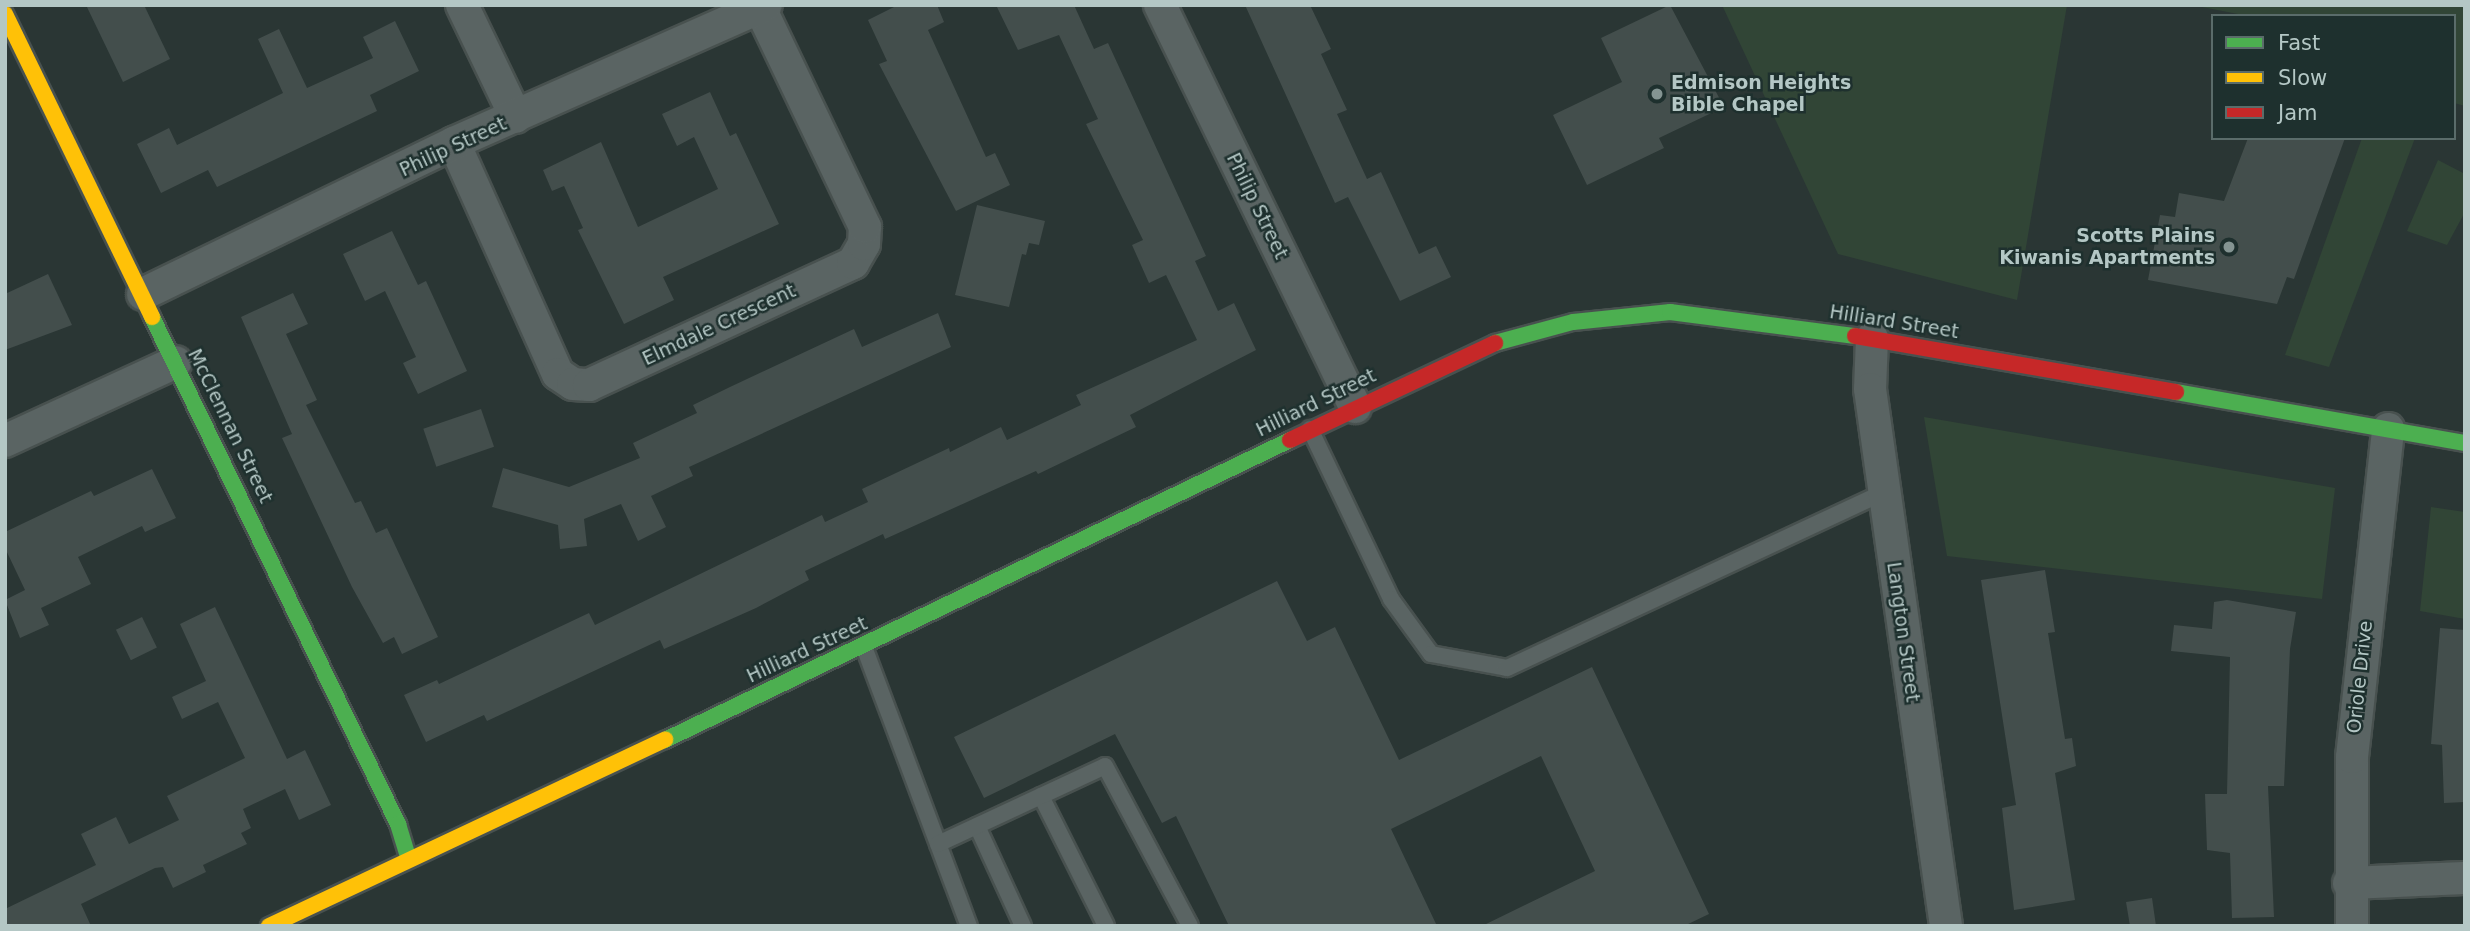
<!DOCTYPE html>
<html>
<head>
<meta charset="utf-8">
<style>
	body { margin:0 }
	#map { position:relative; width:2470px; height:931px; overflow:hidden; background:#2a3634; font-family:"DejaVu Sans",sans-serif }
	div>[style] { position:absolute }
	[style*='--x'] { left:calc(var(--x)*1px); top:calc(var(--y)*1px); width:calc(var(--w)*1px); rotate:calc(var(--a)*1deg) }
	.green>* { inset:0; background:#314536 }
	.building>* { inset:0; background:#434e4c; transform-origin:0 0 }
	.roads { filter:drop-shadow(2px 0 #48514f) drop-shadow(-2px 0 #48514f) drop-shadow(0 2px #48514f) drop-shadow(0 -2px #48514f) }
	.lane>* { height:16px; margin:-8px; padding:0 8px; transform-origin:8px; border-radius:8px; background:#5a6463 }
	.street>* { height:32px; margin:-16px; padding:0 16px; transform-origin:16px; border-radius:16px; background:#5a6463 }
	.fast>* { height:16px; margin:-8px; padding:0 8px; transform-origin:8px; border-radius:8px; background:#4caf50 }
	.slow>* { height:16px; margin:-8px; padding:0 8px; transform-origin:8px; border-radius:8px; background:#ffc107 }
	.jam>* { height:16px; margin:-8px; padding:0 8px; transform-origin:8px; border-radius:8px; background:#c62828 }
	.dots>* { width:19px; height:19px; translate:-50% -50%; box-sizing:border-box; border:4px solid #1e302e; border-radius:50% }
	span { translate:-50% -50%; white-space:nowrap; text-align:center; line-height:1.15; -webkit-text-stroke:5px #1e302e; paint-order:stroke }
	.poi-label { font-size:19px; color:#b4c7c5; font-weight:700 }
	.left { translate:0 -50%; text-align:left }
	.right { translate:-100% -50%; text-align:right }
	.street-label { font-size:19px; color:#b4c7c5 }
	.frame { position:absolute; inset:0; border:7px solid #b4c7c5; pointer-events:none }
	.legend { position:absolute; left:2211px; top:14px; width:245px; height:126px; box-sizing:border-box; background:#1e302e; border:2px solid #5a6c6a; margin:0; padding:9px 12px; list-style:none; font-size:21px; color:#b4c7c5 }
	.legend li { display:flex; align-items:center; gap:14px; height:35px }
	.legend b { width:35px; border:2px solid #5a6c6a }
</style>
</head>
<body>
<div id="map">
	<div class="green">
		<div style="clip-path:polygon(1722px 5px,2067px 5px,2017px 300px,1838px 254px)"></div>
		<div style="clip-path:polygon(2192px 5px,2465px 5px,2465px 106px,2454px 103px,2454px 16px,2248px 16px)"></div>
		<div style="clip-path:polygon(2362px 138px,2415px 138px,2329px 367px,2285px 355px)"></div>
		<div style="clip-path:polygon(2438px 160px,2465px 174px,2465px 212px,2447px 245px,2407px 231px)"></div>
		<div style="clip-path:polygon(1924px 417px,2335px 488px,2322px 599px,1947px 556px)"></div>
		<div style="clip-path:polygon(2431px 507px,2465px 512px,2465px 619px,2420px 611px)"></div>
	</div>
	<div class="building">
		<div style="clip-path:polygon(86px 5px,144px 5px,170px 59px,123px 82px)"></div>
		<div style="clip-path:polygon(898px 5px,937px 5px,944px 22px,928px 30px,986px 157px,995px 153px,1010px 185px,956px 211px,879px 64px,887px 61px,868px 20px)"></div>
		<div style="clip-path:polygon(996px 5px,1074px 5px,1094px 49px,1108px 43px,1206px 256px,1195px 261px,1218px 311px,1234px 303px,1256px 350px,1130px 415px,1136px 427px,1038px 474px,1036px 471px,885px 539px,883px 534px,805px 571px,809px 580px,756px 608px,664px 649px,660px 640px,487px 721px,484px 715px,426px 742px,404px 695px,437px 680px,439px 684px,589px 613px,595px 625px,822px 515px,825px 522px,868px 502px,862px 489px,949px 448px,950px 452px,1001px 427px,1007px 440px,1081px 405px,1076px 395px,1197px 340px,1166px 275px,1149px 283px,1132px 245px,1143px 240px,1086px 124px,1098px 119px,1059px 35px,1018px 50px)"></div>
		<div style="clip-path:polygon(1245px 5px,1310px 5px,1331px 49px,1321px 54px,1347px 110px,1337px 114px,1367px 179px,1381px 172px,1419px 254px,1436px 246px,1451px 277px,1400px 301px,1348px 197px,1335px 203px)"></div>
		<div style="clip-path:polygon(1670px 5px,1724px 107px,1659px 138px,1664px 148px,1587px 185px,1553px 115px,1622px 82px,1601px 38px)"></div>
		<div style="clip-path:polygon(395px 21px,419px 71px,370px 95px,377px 111px,217px 187px,208px 170px,161px 193px,137px 144px,169px 128px,177px 145px,283px 93px,258px 39px,279px 29px,307px 88px,373px 58px,363px 37px)"></div>
		<div style="clip-path:polygon(710px 92px,730px 136px,736px 133px,779px 224px,663px 277px,674px 300px,624px 324px,578px 230px,583px 228px,564px 186px,552px 191px,543px 170px,601px 142px,638px 227px,718px 189px,694px 137px,677px 146px,662px 114px)"></div>
		<div style="clip-path:polygon(2248px 138px,2345px 138px,2294px 279px,2287px 277px,2277px 304px,2148px 280px,2160px 215px,2175px 217px,2179px 193px,2224px 201px)"></div>
		<div style="clip-path:polygon(977px 205px,1045px 221px,1039px 245px,1029px 243px,1026px 255px,1022px 254px,1009px 307px,955px 295px)"></div>
		<div style="clip-path:polygon(392px 231px,418px 285px,426px 281px,467px 371px,418px 394px,403px 363px,416px 357px,385px 291px,365px 301px,343px 254px)"></div>
		<div style="clip-path:polygon(48px 274px,72px 325px,5px 350px,5px 294px)"></div>
		<div style="clip-path:polygon(293px 293px,308px 324px,286px 334px,317px 400px,306px 405px,355px 503px,361px 501px,376px 533px,387px 528px,438px 637px,402px 654px,394px 637px,383px 643px,352px 587px,282px 438px,292px 434px,241px 317px)"></div>
		<div style="clip-path:polygon(938px 313px,951px 347px,689px 467px,693px 476px,651px 496px,666px 527px,638px 541px,621px 504px,584px 519px,587px 546px,560px 549px,558px 525px,492px 507px,503px 468px,569px 487px,640px 458px,633px 443px,697px 413px,693px 405px,730px 387px,854px 329px,862px 347px)"></div>
		<div style="left:481px;top:409px;width:40px;height:61px;rotate:71deg"></div>
		<div style="clip-path:polygon(152px 469px,176px 518px,145px 532px,142px 526px,78px 557px,91px 584px,41px 608px,49px 625px,20px 638px,5px 600px,25px 590px,5px 548px,5px 532px,91px 491px,94px 496px)"></div>
		<div style="clip-path:polygon(2045px 570px,2055px 632px,2048px 633px,2065px 739px,2072px 738px,2076px 766px,2055px 773px,2075px 900px,2014px 910px,2002px 808px,2016px 805px,1981px 580px)"></div>
		<div style="clip-path:polygon(1277px 581px,1307px 641px,1335px 627px,1399px 760px,1592px 667px,1709px 914px,1684px 926px,1482px 926px,1595px 871px,1541px 756px,1391px 829px,1437px 926px,1229px 926px,1176px 816px,1162px 823px,1115px 734px,984px 798px,954px 737px)"></div>
		<div style="clip-path:polygon(2227px 600px,2296px 612px,2290px 649px,2284px 786px,2268px 786px,2274px 917px,2232px 918px,2230px 853px,2207px 850px,2205px 794px,2227px 794px,2230px 657px,2171px 651px,2174px 625px,2212px 629px,2214px 602px)"></div>
		<div style="clip-path:polygon(215px 607px,287px 759px,305px 750px,331px 805px,299px 820px,285px 789px,243px 809px,251px 828px,241px 833px,247px 844px,203px 865px,206px 872px,173px 888px,163px 867px,155px 868px,81px 904px,91px 926px,5px 926px,5px 909px,96px 865px,81px 834px,116px 817px,129px 844px,179px 820px,167px 796px,245px 758px,218px 702px,182px 719px,172px 697px,206px 681px,180px 624px)"></div>
		<div style="left:142px;top:617px;width:34px;height:29px;rotate:64deg"></div>
		<div style="clip-path:polygon(2440px 628px,2465px 630px,2465px 802px,2444px 803px,2442px 745px,2431px 744px)"></div>
		<div style="clip-path:polygon(2152px 898px,2156px 926px,2130px 926px,2126px 902px)"></div>
	</div>
	<div class="roads">
		<div class="lane">
			<div style="--x:1310;--y:429;--w:188;--a:64.5"></div>
			<div style="--x:1391;--y:599;--w:68;--a:54"></div>
			<div style="--x:1431;--y:654;--w:77;--a:10.4"></div>
			<div style="--x:1507;--y:668;--w:415;--a:-25"></div>
			<div style="--x:864;--y:647;--w:298;--a:69.4"></div>
			<div style="--x:1041;--y:796;--w:145;--a:63.4"></div>
			<div style="--x:977;--y:826;--w:110;--a:65.3"></div>
			<div style="--x:938;--y:844;--w:184;--a:-25"></div>
			<div style="--x:1105;--y:766;--w:181;--a:62"></div>
		</div>
		<div class="street">
			<div style="--x:462;--y:5;--w:124;--a:64.3"></div>
			<div style="--x:1160;--y:5;--w:447;--a:64.1"></div>
			<div style="--x:454;--y:143;--w:253;--a:65.8"></div>
			<div style="--x:558;--y:374;--w:18;--a:34"></div>
			<div style="--x:573;--y:384;--w:16;--a:4"></div>
			<div style="--x:589;--y:385;--w:291;--a:-24.8"></div>
			<div style="--x:853;--y:263;--w:22;--a:-60"></div>
			<div style="--x:864;--y:244;--w:17;--a:-87"></div>
			<div style="--x:865;--y:227;--w:243;--a:-115.6"></div>
			<div style="--x:143;--y:294;--w:346;--a:-25.9"></div>
			<div style="--x:454;--y:143;--w:341;--a:-23.9"></div>
			<div style="--x:1872;--y:338;--w:51;--a:92.2"></div>
			<div style="--x:1870;--y:389;--w:542;--a:81.94"></div>
			<div style="--x:5;--y:441;--w:188;--a:-24.8"></div>
			<div style="--x:2349;--y:883;--w:116;--a:-2.5"></div>
			<div style="--x:2352;--y:926;--w:169;--a:-90"></div>
			<div style="--x:2352;--y:757;--w:330;--a:-83.7"></div>
		</div>
		<div class="fast">
			<div style="--x:152;--y:317;--w:564;--a:64.12"></div>
			<div style="--x:398;--y:824;--w:37;--a:73"></div>
			<div style="--x:1495;--y:343;--w:81;--a:-15.1"></div>
			<div style="--x:1573;--y:322;--w:98;--a:-5.9"></div>
			<div style="--x:1670;--y:312;--w:187;--a:7.4"></div>
			<div style="--x:2176;--y:392;--w:293;--a:10"></div>
			<div style="--x:665;--y:740;--w:693;--a:-25.64"></div>
		</div>
		<div class="slow">
			<div style="--x:5;--y:14;--w:337;--a:64.1"></div>
			<div style="--x:269;--y:926;--w:438;--a:-25.2"></div>
		</div>
		<div class="jam">
			<div style="--x:1855;--y:336;--w:326;--a:9.9"></div>
			<div style="--x:1290;--y:440;--w:227;--a:-25.3"></div>
		</div>
	</div>
	<div class="dots">
		<div style="left:1657px;top:94px;background:#849492"></div>
		<div style="left:2229px;top:247px;background:#849492"></div>
	</div>
	<div class="poi-label">
		<span class="left" style="left:1671px;top:94px">Edmison Heights<br>Bible Chapel</span>
		<span class="right" style="left:2215px;top:247px">Scotts Plains<br>Kiwanis Apartments</span>
	</div>
	<div class="street-label">
		<span style="left:453px;top:147px;rotate:-25deg">Philip Street</span>
		<span style="left:1257px;top:206px;rotate:64deg">Philip Street</span>
		<span style="left:1894px;top:322px;rotate:9deg">Hilliard Street</span>
		<span style="left:719px;top:325px;rotate:-25deg">Elmdale Crescent</span>
		<span style="left:1316px;top:403px;rotate:-26deg">Hilliard Street</span>
		<span style="left:230px;top:426px;rotate:64deg">McClennan Street</span>
		<span style="left:1903px;top:632px;rotate:82deg">Langton Street</span>
		<span style="left:807px;top:650px;rotate:-25deg">Hilliard Street</span>
		<span style="left:2360px;top:677px;rotate:-84deg">Oriole Drive</span>
	</div>
	<div class="frame"></div>
	<ul class="legend">
	<li><b style="height:9px;background:#4caf50"></b>Fast</li>
	<li><b style="height:9px;background:#ffc107"></b>Slow</li>
	<li><b style="height:9px;background:#c62828"></b>Jam</li>
	</ul>
</div>
</body>
</html>
